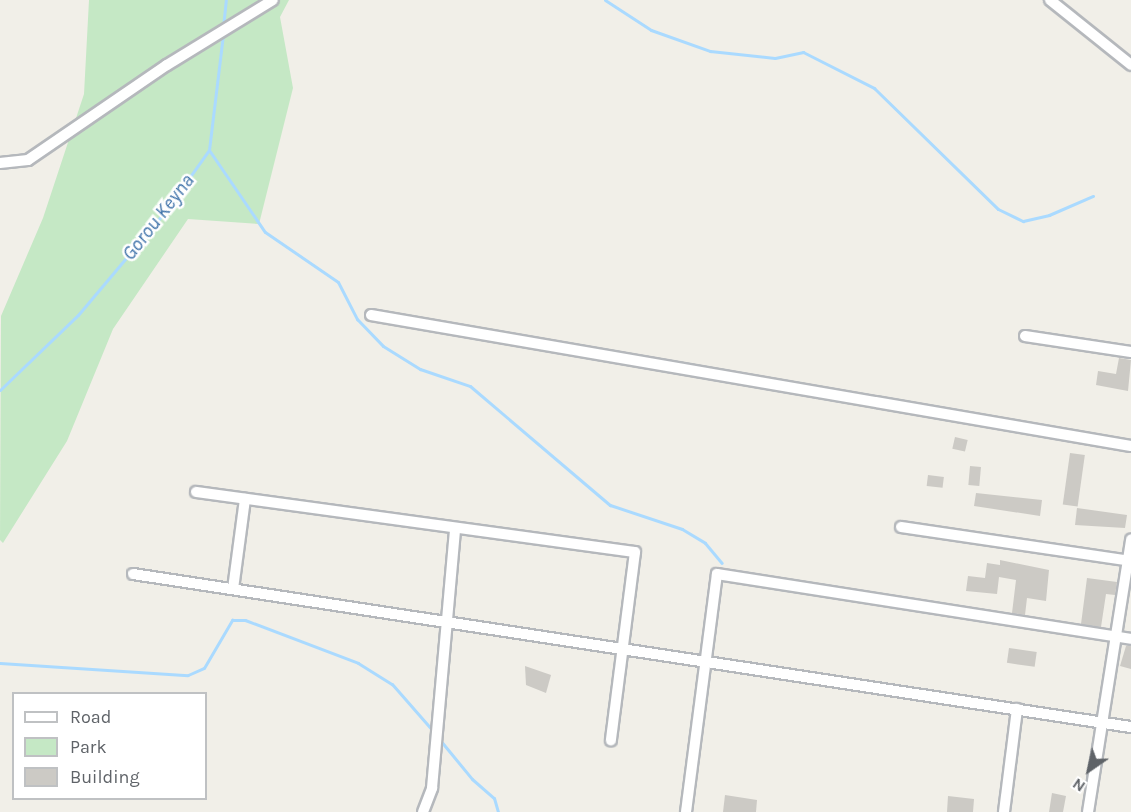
<!DOCTYPE html>
<html>
<head>
<meta charset="utf-8">
<style>
	body { margin:0 }
	#map { position:relative; width:1131px; height:812px; overflow:hidden; background:#f1efe8; font-family:Karla,sans-serif }
	div>[style] { position:absolute }
	[style*='--x'] { left:calc(var(--x)*1px); top:calc(var(--y)*1px); width:calc(var(--w)*1px); rotate:calc(var(--a)*1deg) }
	.green>* { inset:0; background:#c5e8c5 }
	.stream>* { height:3px; margin:-1.5px; padding:0 1.5px; transform-origin:1.5px; border-radius:1.5px; background:#aadaff }
	.building>* { inset:0; background:#cccac5; transform-origin:0 0 }
	.roads { filter:drop-shadow(2px 0 #b5b8bc) drop-shadow(-2px 0 #b5b8bc) drop-shadow(0 2px #b5b8bc) drop-shadow(0 -2px #b5b8bc) }
	.street>* { height:10px; margin:-5px; padding:0 5px; transform-origin:5px; border-radius:5px; background:#fff }
	span { translate:-50% -50%; white-space:nowrap; text-align:center; line-height:1.15; -webkit-text-stroke:5px #fff; paint-order:stroke }
	.water-label { font-size:20px; color:#4174aa; font-style:italic }
	.legend { position:absolute; left:12px; top:692px; width:195px; height:108px; box-sizing:border-box; background:#fff; border:2px solid #bfc1c3; margin:0; padding:8px 10px; list-style:none; font-size:18px; color:#5f6368 }
	.legend li { display:flex; align-items:center; gap:12px; height:30px }
	.legend b { width:30px; border:2px solid #bfc1c3 }
	.north { position:absolute; left:1059px; top:740px; width:60px; height:60px; -webkit-text-stroke:4px #fff; paint-order:stroke; rotate:214deg; font-size:16px; font-weight:700; line-height:24px; text-align:center; color:#5f6368 }
	.north::after { content:''; display:block; margin:auto; width:21px; height:27px; background:#5f6368; clip-path:polygon(50% 0,100% 100%,50% 72%,0 100%) }
</style>
</head>
<body>
<div id="map">
	<div class="green">
		<div style="clip-path:polygon(89px 0,289px 0,280px 17px,293px 88px,259px 224px,188px 219px,113px 329px,67px 441px,3px 543px,0 540px,1px 316px,43px 218px,84px 94px)"></div>
	</div>
	<div class="stream">
		<div style="--x:605;--y:0;--w:55;--a:33.1"></div>
		<div style="--x:651;--y:30;--w:63;--a:19.6"></div>
		<div style="--x:710;--y:51;--w:65;--a:6.1"></div>
		<div style="--x:775;--y:58;--w:29;--a:-12"></div>
		<div style="--x:803;--y:52;--w:80;--a:26.9"></div>
		<div style="--x:874;--y:88;--w:173;--a:44.3"></div>
		<div style="--x:998;--y:209;--w:28;--a:26"></div>
		<div style="--x:1023;--y:221;--w:27;--a:-13"></div>
		<div style="--x:1049;--y:215;--w:48;--a:-23.4"></div>
		<div style="--x:223;--y:27;--w:27;--a:-84"></div>
		<div style="--x:209;--y:150;--w:99;--a:55.7"></div>
		<div style="--x:265;--y:232;--w:88;--a:34.4"></div>
		<div style="--x:338;--y:282;--w:42;--a:62.8"></div>
		<div style="--x:357;--y:319;--w:37;--a:46"></div>
		<div style="--x:383;--y:346;--w:44;--a:31.9"></div>
		<div style="--x:420;--y:369;--w:53;--a:18.8"></div>
		<div style="--x:470;--y:386;--w:184;--a:40.4"></div>
		<div style="--x:610;--y:505;--w:76;--a:18.4"></div>
		<div style="--x:682;--y:529;--w:27;--a:31"></div>
		<div style="--x:705;--y:543;--w:26;--a:50"></div>
		<div style="--x:0;--y:390;--w:108;--a:-43.9"></div>
		<div style="--x:78;--y:315;--w:133;--a:-49.9"></div>
		<div style="--x:164;--y:213;--w:77;--a:-54.5"></div>
		<div style="--x:209;--y:150;--w:117;--a:-83.1"></div>
		<div style="--x:0;--y:663;--w:188;--a:3.7"></div>
		<div style="--x:188;--y:675;--w:17;--a:-24"></div>
		<div style="--x:204;--y:668;--w:56;--a:-59.7"></div>
		<div style="--x:232;--y:620;--w:13;--a:0"></div>
		<div style="--x:245;--y:620;--w:121;--a:20.8"></div>
		<div style="--x:358;--y:663;--w:40;--a:32"></div>
		<div style="--x:392;--y:684;--w:64;--a:48.8"></div>
		<div style="--x:440;--y:740;--w:50;--a:50.6"></div>
		<div style="--x:472;--y:779;--w:29;--a:41"></div>
		<div style="--x:494;--y:798;--w:15;--a:74"></div>
	</div>
	<div class="building">
		<div style="clip-path:polygon(1119px 358px,1131px 360px,1128px 391px,1096px 385px,1098px 371px,1116px 374px)"></div>
		<div style="left:955px;top:437px;width:13px;height:12px;rotate:13deg"></div>
		<div style="left:1070px;top:453px;width:15px;height:52px;rotate:8deg"></div>
		<div style="left:970px;top:466px;width:11px;height:19px;rotate:5deg"></div>
		<div style="left:928px;top:475px;width:16px;height:11px;rotate:7deg"></div>
		<div style="clip-path:polygon(976px 493px,1042px 500px,1040px 516px,974px 506px)"></div>
		<div style="clip-path:polygon(1077px 508px,1127px 515px,1125px 528px,1075px 525px)"></div>
		<div style="clip-path:polygon(1000px 560px,1049px 570px,1046px 601px,1027px 598px,1025px 615px,1012px 613px,1016px 580px,999px 577px,997px 594px,966px 591px,968px 576px,985px 578px,987px 563px,1000px 565px)"></div>
		<div style="clip-path:polygon(1087px 578px,1117px 582px,1115px 595px,1106px 594px,1101px 627px,1081px 624px)"></div>
		<div style="clip-path:polygon(1126px 646px,1131px 646px,1131px 669px,1120px 666px)"></div>
		<div style="left:1009px;top:648px;width:28px;height:15px;rotate:8deg"></div>
		<div style="clip-path:polygon(525px 666px,551px 675px,546px 693px,526px 685px)"></div>
		<div style="clip-path:polygon(1052px 793px,1066px 796px,1063px 812px,1049px 812px)"></div>
		<div style="clip-path:polygon(725px 795px,757px 800px,756px 812px,723px 812px)"></div>
		<div style="clip-path:polygon(948px 796px,974px 799px,973px 812px,947px 812px)"></div>
	</div>
	<div class="roads">
		<div class="street">
			<div style="--x:1050;--y:0;--w:104;--a:38.7"></div>
			<div style="--x:0;--y:163;--w:28;--a:-6"></div>
			<div style="--x:28;--y:160;--w:168;--a:-34.4"></div>
			<div style="--x:167;--y:65;--w:124;--a:-31.5"></div>
			<div style="--x:371;--y:315;--w:771;--a:9.78"></div>
			<div style="--x:1025;--y:336;--w:107;--a:8.6"></div>
			<div style="--x:196;--y:492;--w:443;--a:7.8"></div>
			<div style="--x:635;--y:552;--w:190;--a:97.3"></div>
			<div style="--x:901;--y:527;--w:232;--a:8.4"></div>
			<div style="--x:133;--y:574;--w:1010;--a:8.72"></div>
			<div style="--x:233;--y:589;--w:91;--a:-82.4"></div>
			<div style="--x:423;--y:812;--w:26;--a:-69"></div>
			<div style="--x:432;--y:788;--w:261;--a:-84.9"></div>
			<div style="--x:686;--y:812;--w:240;--a:-82.6"></div>
			<div style="--x:717;--y:574;--w:419;--a:8.9"></div>
			<div style="--x:1004;--y:812;--w:104;--a:-82.8"></div>
			<div style="--x:1088;--y:812;--w:276;--a:-81"></div>
		</div>
	</div>
	<div class="water-label">
		<span style="left:158px;top:217px;rotate:-52deg">Gorou Keyna</span>
	</div>
	<ul class="legend">
	<li><b style="height:8px;background:#fff"></b>Road</li>
	<li><b style="height:16px;background:#c5e8c5"></b>Park</li>
	<li><b style="height:16px;background:#cccac5"></b>Building</li>
	</ul>
	<div class="north">N</div>
</div>
</body>
</html>
